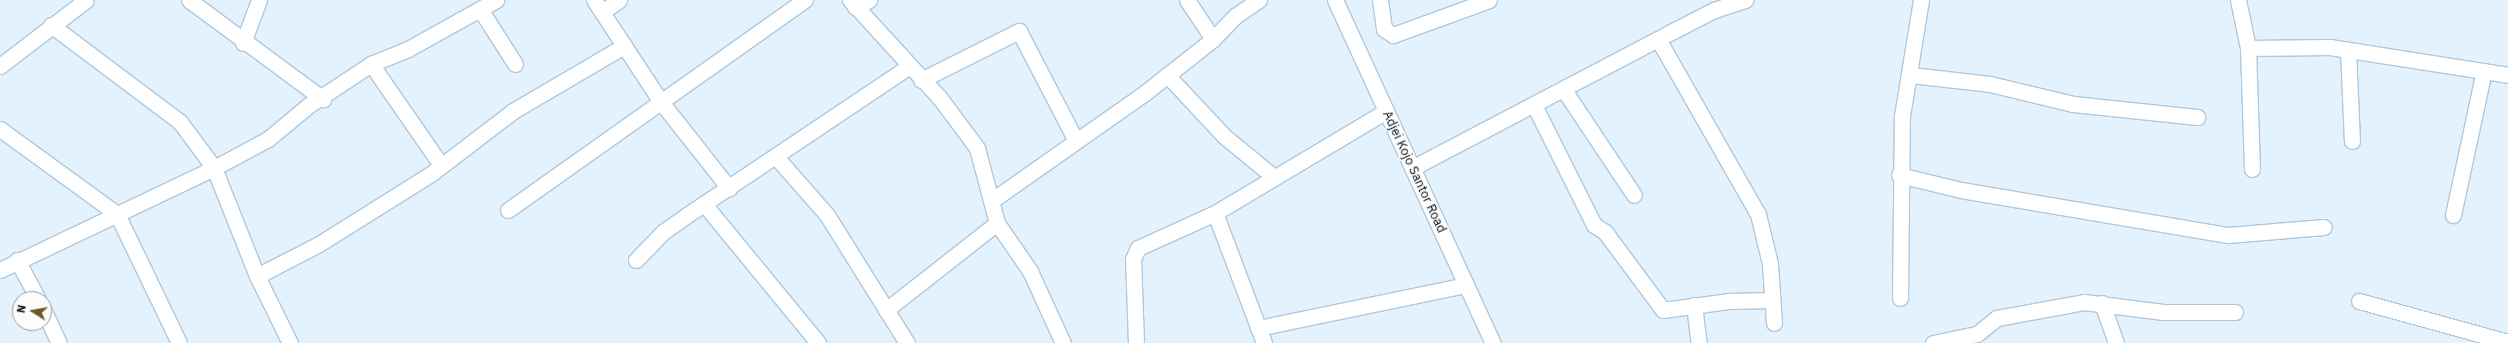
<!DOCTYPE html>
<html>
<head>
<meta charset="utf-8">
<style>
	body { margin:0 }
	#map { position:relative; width:2508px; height:343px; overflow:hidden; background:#e3f2fd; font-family:"IBM Plex Sans",sans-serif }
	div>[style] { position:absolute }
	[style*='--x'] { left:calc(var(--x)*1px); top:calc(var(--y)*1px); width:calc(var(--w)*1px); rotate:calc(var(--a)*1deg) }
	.roads { filter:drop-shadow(1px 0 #b0c8db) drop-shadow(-1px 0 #b0c8db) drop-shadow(0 1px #b0c8db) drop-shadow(0 -1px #b0c8db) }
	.minor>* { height:15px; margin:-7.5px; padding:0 7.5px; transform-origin:7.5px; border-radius:7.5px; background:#fff }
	span { translate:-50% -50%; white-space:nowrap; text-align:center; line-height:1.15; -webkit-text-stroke:3.5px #fcfcfc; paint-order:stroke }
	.street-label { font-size:13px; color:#060f15 }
	.north { position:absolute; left:12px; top:291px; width:40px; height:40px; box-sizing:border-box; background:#fcfcfc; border:1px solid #9a9da0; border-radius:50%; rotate:281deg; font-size:11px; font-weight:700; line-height:16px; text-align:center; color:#060f15 }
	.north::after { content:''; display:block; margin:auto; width:14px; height:18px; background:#6e5627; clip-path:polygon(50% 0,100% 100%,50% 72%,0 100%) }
</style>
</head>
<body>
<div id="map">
	<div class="roads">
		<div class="minor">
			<div style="--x:189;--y:0;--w:167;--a:36.5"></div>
			<div style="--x:594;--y:0;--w:122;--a:56.7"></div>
			<div style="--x:661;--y:102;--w:110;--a:51.7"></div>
			<div style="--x:850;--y:0;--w:132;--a:47.5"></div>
			<div style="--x:939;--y:97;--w:64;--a:53.3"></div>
			<div style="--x:977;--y:148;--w:78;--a:75.1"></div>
			<div style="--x:997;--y:223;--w:58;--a:55.5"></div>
			<div style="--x:1030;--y:271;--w:79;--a:65.4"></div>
			<div style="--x:1187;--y:0;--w:47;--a:56.3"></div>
			<div style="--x:1335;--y:0;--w:378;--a:65.3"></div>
			<div style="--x:1380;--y:0;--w:29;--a:82"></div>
			<div style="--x:1384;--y:29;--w:11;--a:34"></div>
			<div style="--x:1393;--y:35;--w:102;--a:-20"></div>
			<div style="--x:2238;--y:0;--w:49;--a:78.2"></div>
			<div style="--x:2248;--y:48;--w:121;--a:88.1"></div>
			<div style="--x:855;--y:7;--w:16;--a:-27"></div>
			<div style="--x:480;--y:9;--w:65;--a:57.5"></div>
			<div style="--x:602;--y:12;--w:21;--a:-35"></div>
			<div style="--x:51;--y:25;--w:161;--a:36.9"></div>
			<div style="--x:180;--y:122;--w:57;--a:53.5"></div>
			<div style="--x:214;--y:168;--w:116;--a:68.3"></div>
			<div style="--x:257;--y:276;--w:75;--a:63.8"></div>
			<div style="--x:1658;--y:39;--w:202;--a:60.3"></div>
			<div style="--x:1758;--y:214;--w:51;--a:76.5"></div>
			<div style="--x:1770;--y:264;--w:59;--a:86.1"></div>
			<div style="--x:243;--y:43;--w:46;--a:-69.6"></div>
			<div style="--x:2248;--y:48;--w:82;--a:-0.7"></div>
			<div style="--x:2330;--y:47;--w:180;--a:8.9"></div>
			<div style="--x:2348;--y:50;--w:91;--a:87.5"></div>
			<div style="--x:371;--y:64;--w:123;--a:55.3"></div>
			<div style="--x:0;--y:66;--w:108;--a:-37.5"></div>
			<div style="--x:1167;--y:75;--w:83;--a:46.9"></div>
			<div style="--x:1224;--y:136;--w:65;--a:39.4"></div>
			<div style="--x:1911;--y:75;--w:80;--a:6.5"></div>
			<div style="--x:1990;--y:84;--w:85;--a:13.5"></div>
			<div style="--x:2073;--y:104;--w:125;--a:6"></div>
			<div style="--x:921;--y:80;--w:110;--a:-26.6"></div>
			<div style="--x:1019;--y:31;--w:122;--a:62.6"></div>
			<div style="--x:1564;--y:90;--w:126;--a:56.3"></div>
			<div style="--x:1534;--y:105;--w:134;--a:63.4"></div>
			<div style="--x:1594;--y:225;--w:13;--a:32"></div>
			<div style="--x:1605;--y:232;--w:97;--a:53.4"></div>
			<div style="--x:1663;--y:310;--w:67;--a:-7.8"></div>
			<div style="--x:1729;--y:301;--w:43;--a:-1.3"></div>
			<div style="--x:0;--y:129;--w:145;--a:36"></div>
			<div style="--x:117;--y:214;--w:143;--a:64.3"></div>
			<div style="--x:777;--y:158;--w:76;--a:48.7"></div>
			<div style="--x:827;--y:215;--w:151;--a:58"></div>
			<div style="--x:1412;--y:168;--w:295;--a:-27.7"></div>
			<div style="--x:1673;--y:31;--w:46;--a:-27.1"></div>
			<div style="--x:1714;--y:10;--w:33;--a:-18"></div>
			<div style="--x:1899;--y:175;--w:64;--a:13.6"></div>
			<div style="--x:1961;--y:190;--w:271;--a:9.6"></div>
			<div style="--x:2228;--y:235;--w:96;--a:-4.8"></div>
			<div style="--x:991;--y:201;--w:189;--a:-35.1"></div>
			<div style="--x:1146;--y:92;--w:85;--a:-38.3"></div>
			<div style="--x:1213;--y:39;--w:32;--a:-46"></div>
			<div style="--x:1235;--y:16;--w:29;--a:-34"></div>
			<div style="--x:704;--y:204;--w:180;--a:50.6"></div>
			<div style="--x:508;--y:210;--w:364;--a:-35.3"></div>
			<div style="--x:1215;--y:213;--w:139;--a:69.3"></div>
			<div style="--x:2453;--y:215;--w:147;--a:-77.9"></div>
			<div style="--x:17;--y:260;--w:44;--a:61.7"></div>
			<div style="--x:636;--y:260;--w:39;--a:-46"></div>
			<div style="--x:663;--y:232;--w:29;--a:-35"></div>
			<div style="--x:687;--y:215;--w:266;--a:-33.8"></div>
			<div style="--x:0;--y:270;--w:237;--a:-25.5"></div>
			<div style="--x:214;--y:168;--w:61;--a:-28.2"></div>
			<div style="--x:268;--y:139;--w:53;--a:-39.7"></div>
			<div style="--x:309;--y:105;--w:74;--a:-33.5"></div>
			<div style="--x:371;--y:64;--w:40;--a:-22"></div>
			<div style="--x:408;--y:49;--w:101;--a:-29.1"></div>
			<div style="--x:257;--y:276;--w:70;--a:-27.3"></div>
			<div style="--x:319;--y:244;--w:133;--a:-32.1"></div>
			<div style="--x:432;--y:173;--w:102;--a:-37.4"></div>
			<div style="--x:513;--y:111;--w:129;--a:-30.4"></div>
			<div style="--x:1900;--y:298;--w:182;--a:-89.4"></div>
			<div style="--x:1902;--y:116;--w:118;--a:-80.7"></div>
			<div style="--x:2359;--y:301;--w:155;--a:15.4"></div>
			<div style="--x:2102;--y:303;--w:42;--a:70.7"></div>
			<div style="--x:1694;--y:305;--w:38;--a:83"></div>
			<div style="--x:886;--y:310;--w:141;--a:-38.1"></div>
			<div style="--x:44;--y:311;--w:35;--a:65"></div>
			<div style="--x:1258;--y:328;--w:212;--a:-11.7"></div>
			<div style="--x:1136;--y:343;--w:84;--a:-92"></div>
			<div style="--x:1133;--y:259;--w:12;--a:-66"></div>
			<div style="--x:1138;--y:248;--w:85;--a:-24.4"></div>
			<div style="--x:1215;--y:213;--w:199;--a:-30.8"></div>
			<div style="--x:1933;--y:343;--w:45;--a:-11.6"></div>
			<div style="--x:1977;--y:334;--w:26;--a:-39"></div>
			<div style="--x:1997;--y:318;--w:88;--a:-10.4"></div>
			<div style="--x:2084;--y:302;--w:80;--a:7.2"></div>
			<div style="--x:2163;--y:312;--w:72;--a:0"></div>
		</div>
	</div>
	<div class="street-label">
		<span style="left:1414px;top:172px;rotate:65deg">Adjei Kojo Santor Road</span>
	</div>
	<div class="north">N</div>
</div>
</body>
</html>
